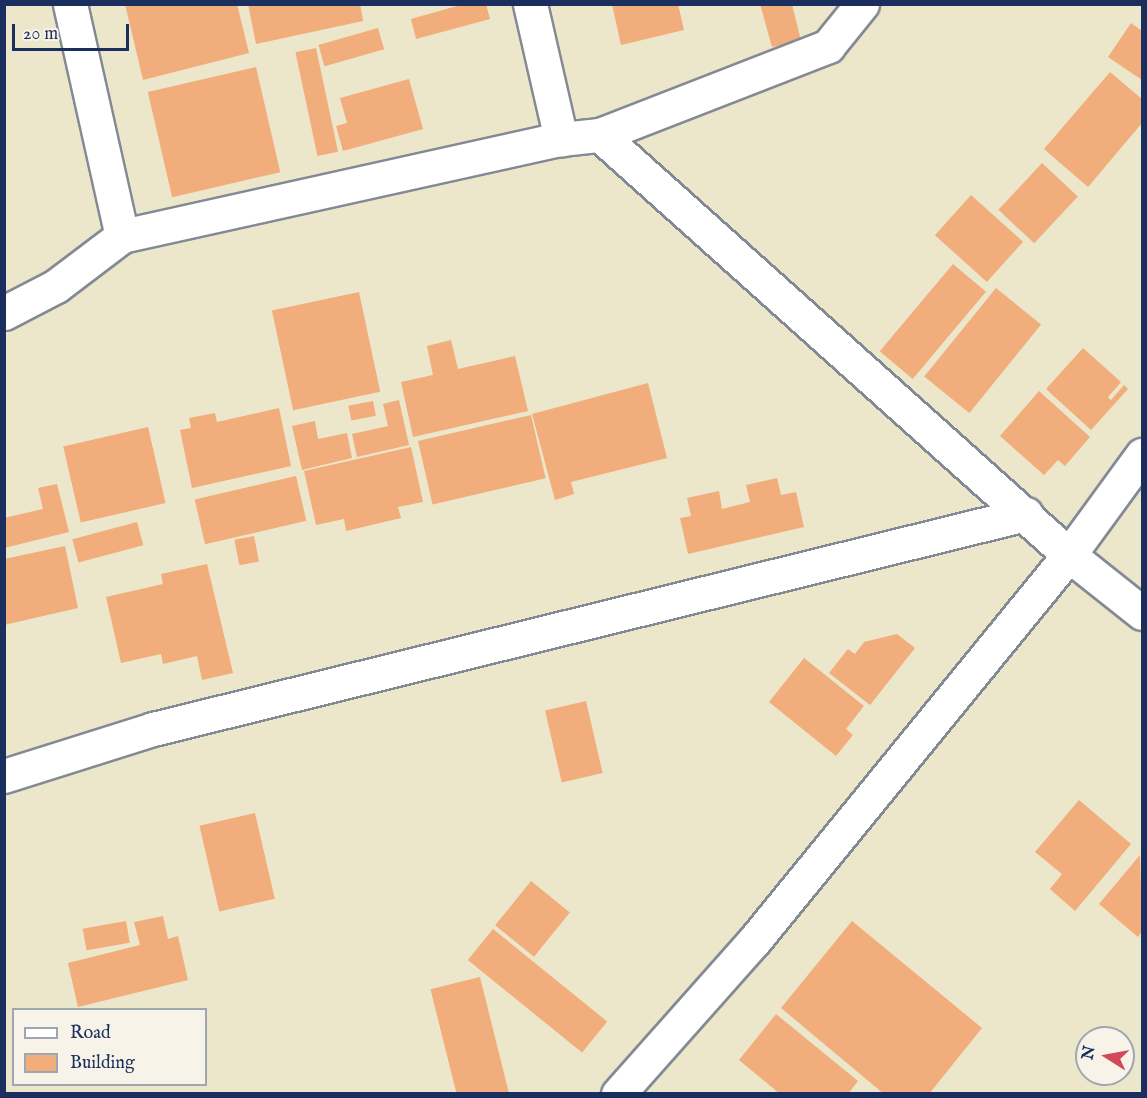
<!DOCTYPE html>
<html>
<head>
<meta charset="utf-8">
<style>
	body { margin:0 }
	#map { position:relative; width:1147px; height:1098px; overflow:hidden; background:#ece6cb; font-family:"IM FELL English",serif }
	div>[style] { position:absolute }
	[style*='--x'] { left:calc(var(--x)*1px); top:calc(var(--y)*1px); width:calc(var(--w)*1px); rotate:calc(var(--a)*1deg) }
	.building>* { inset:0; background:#f1ad7b; transform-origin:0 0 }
	.roads { filter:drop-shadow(2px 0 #848a94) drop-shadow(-2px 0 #848a94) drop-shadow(0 2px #848a94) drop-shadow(0 -2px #848a94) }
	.street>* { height:33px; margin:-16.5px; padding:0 16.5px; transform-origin:16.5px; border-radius:16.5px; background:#fff }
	span { translate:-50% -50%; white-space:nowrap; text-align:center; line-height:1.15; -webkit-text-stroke:4.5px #f7f3e8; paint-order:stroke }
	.frame { position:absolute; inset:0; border:6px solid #1b2f5e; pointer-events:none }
	.legend { position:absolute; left:12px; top:1008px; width:195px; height:78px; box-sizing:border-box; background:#f7f3e8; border:2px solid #9fa5b1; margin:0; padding:8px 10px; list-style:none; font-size:18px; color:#1b2f5e }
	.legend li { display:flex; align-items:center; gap:12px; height:30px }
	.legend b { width:30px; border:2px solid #9fa5b1 }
	.north { position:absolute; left:1075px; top:1026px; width:60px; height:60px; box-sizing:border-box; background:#f7f3e8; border:2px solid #9fa5b1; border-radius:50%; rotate:281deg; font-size:16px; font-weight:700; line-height:24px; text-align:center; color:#1b2f5e }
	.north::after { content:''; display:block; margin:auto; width:21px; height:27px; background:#d1495b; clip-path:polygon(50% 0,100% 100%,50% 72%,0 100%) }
	.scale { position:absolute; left:12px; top:24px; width:117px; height:27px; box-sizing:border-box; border:3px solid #1b2f5e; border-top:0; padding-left:8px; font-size:18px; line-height:21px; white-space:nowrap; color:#1b2f5e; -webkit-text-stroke:4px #f7f3e8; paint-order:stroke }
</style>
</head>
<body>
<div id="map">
	<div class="building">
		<div style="clip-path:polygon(125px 4px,237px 4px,249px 53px,143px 80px)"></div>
		<div style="clip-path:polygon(248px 4px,360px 4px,363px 21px,256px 44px)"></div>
		<div style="clip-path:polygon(464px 4px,486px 4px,490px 19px,416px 39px,411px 19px)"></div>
		<div style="clip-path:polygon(612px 4px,678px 4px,684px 30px,621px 45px)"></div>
		<div style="clip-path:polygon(760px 4px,792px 4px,801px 41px,772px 47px)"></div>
		<div style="clip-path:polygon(1131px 23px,1142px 31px,1142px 80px,1108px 57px)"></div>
		<div style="left:378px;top:28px;width:22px;height:62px;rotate:74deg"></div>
		<div style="left:316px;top:48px;width:106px;height:21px;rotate:78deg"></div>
		<div style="left:256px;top:67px;width:108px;height:111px;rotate:77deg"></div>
		<div style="clip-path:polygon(1110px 72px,1142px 99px,1142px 123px,1088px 187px,1044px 149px)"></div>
		<div style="clip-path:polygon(409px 79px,423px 129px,343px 151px,336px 126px,347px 123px,340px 98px)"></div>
		<div style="left:1042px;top:163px;width:49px;height:64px;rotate:43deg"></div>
		<div style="left:971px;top:195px;width:70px;height:54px;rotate:42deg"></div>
		<div style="left:953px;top:264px;width:43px;height:114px;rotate:40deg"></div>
		<div style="left:996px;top:288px;width:58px;height:114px;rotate:39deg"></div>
		<div style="left:359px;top:292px;width:102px;height:89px;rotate:78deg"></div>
		<div style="clip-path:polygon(451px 340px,458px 369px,515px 356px,528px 411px,413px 437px,401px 382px,433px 375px,427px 346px)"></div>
		<div style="clip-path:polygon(1083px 348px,1121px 382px,1108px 397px,1111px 400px,1124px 385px,1128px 389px,1091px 430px,1046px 389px)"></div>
		<div style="clip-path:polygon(648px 383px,667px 458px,571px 482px,574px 494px,555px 500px,532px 414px)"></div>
		<div style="clip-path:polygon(1039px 391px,1090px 437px,1065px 466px,1058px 460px,1044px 475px,1000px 436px)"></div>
		<div style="clip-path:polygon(399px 400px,409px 445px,357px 457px,352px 434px,388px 426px,383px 404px)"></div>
		<div style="left:373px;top:401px;width:15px;height:25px;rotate:79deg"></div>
		<div style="clip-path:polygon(279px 408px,291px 466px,192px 488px,180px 430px,191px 428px,189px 418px,215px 413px,217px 422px)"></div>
		<div style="left:531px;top:415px;width:65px;height:116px;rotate:77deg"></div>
		<div style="clip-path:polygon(315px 421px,318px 439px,347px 433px,352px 458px,302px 470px,292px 426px)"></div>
		<div style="left:148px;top:427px;width:78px;height:87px;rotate:77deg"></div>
		<div style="clip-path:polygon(411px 447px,423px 502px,398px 507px,401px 518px,346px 531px,344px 519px,316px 525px,304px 471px)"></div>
		<div style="left:296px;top:476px;width:46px;height:104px;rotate:77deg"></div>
		<div style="clip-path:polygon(777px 478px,781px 495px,796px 492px,804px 527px,688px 554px,680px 518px,691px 516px,687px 498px,719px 491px,722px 509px,750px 502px,746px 485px)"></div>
		<div style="clip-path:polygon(57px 484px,69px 532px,4px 548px,4px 518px,43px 509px,38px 488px)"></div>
		<div style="left:137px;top:522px;width:24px;height:67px;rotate:75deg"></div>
		<div style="left:254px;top:536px;width:26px;height:20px;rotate:79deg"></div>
		<div style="clip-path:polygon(65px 546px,78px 608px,4px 625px,4px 559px)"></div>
		<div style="clip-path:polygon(207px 564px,233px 673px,202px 680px,197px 656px,163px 664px,161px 654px,121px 663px,106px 597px,163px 584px,161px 574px)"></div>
		<div style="clip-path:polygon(897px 634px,915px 648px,870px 705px,829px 673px,848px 649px,855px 654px,864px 642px)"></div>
		<div style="clip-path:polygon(804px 658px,864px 706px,846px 729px,853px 735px,836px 756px,769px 702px)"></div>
		<div style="left:586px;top:701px;width:74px;height:42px;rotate:77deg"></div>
		<div style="clip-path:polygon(1079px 800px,1131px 844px,1075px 911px,1050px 889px,1062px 874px,1035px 852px)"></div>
		<div style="left:255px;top:813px;width:88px;height:57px;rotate:77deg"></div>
		<div style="clip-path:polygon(1140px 855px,1142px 931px,1138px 937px,1099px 904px)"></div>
		<div style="left:531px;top:881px;width:50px;height:57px;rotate:39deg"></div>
		<div style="clip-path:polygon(163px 916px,168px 939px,178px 936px,188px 980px,78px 1007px,68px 963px,140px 945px,134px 922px)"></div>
		<div style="left:126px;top:921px;width:22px;height:44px;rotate:80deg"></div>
		<div style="clip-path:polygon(852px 921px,982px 1028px,929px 1094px,884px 1094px,781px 1008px)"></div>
		<div style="left:493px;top:929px;width:147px;height:40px;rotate:39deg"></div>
		<div style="left:480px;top:977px;width:121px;height:51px;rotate:76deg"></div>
		<div style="clip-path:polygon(776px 1014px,858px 1081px,848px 1094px,780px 1094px,739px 1060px)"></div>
	</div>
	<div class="roads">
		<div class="street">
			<div style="--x:70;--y:4;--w:238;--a:77.4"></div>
			<div style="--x:530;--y:4;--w:139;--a:77.1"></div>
			<div style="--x:600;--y:135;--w:630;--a:41.85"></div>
			<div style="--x:1069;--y:555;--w:93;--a:38.5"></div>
			<div style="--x:4;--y:313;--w:59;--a:-27.4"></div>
			<div style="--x:56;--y:286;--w:83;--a:-37.1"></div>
			<div style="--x:122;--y:236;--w:450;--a:-12.5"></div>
			<div style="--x:561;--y:139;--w:39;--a:-6"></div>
			<div style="--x:600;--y:135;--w:245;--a:-21.3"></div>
			<div style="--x:828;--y:46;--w:54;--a:-51"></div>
			<div style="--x:4;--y:776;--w:156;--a:-17.5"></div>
			<div style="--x:153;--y:729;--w:899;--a:-13.84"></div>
			<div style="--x:618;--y:1094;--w:205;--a:-48.4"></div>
			<div style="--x:754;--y:941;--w:498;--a:-50.8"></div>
			<div style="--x:1069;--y:555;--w:124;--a:-53.9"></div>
		</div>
	</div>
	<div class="frame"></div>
	<ul class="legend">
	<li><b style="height:8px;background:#fff"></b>Road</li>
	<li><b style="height:16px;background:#f1ad7b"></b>Building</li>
	</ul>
	<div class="north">N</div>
	<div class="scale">20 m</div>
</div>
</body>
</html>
